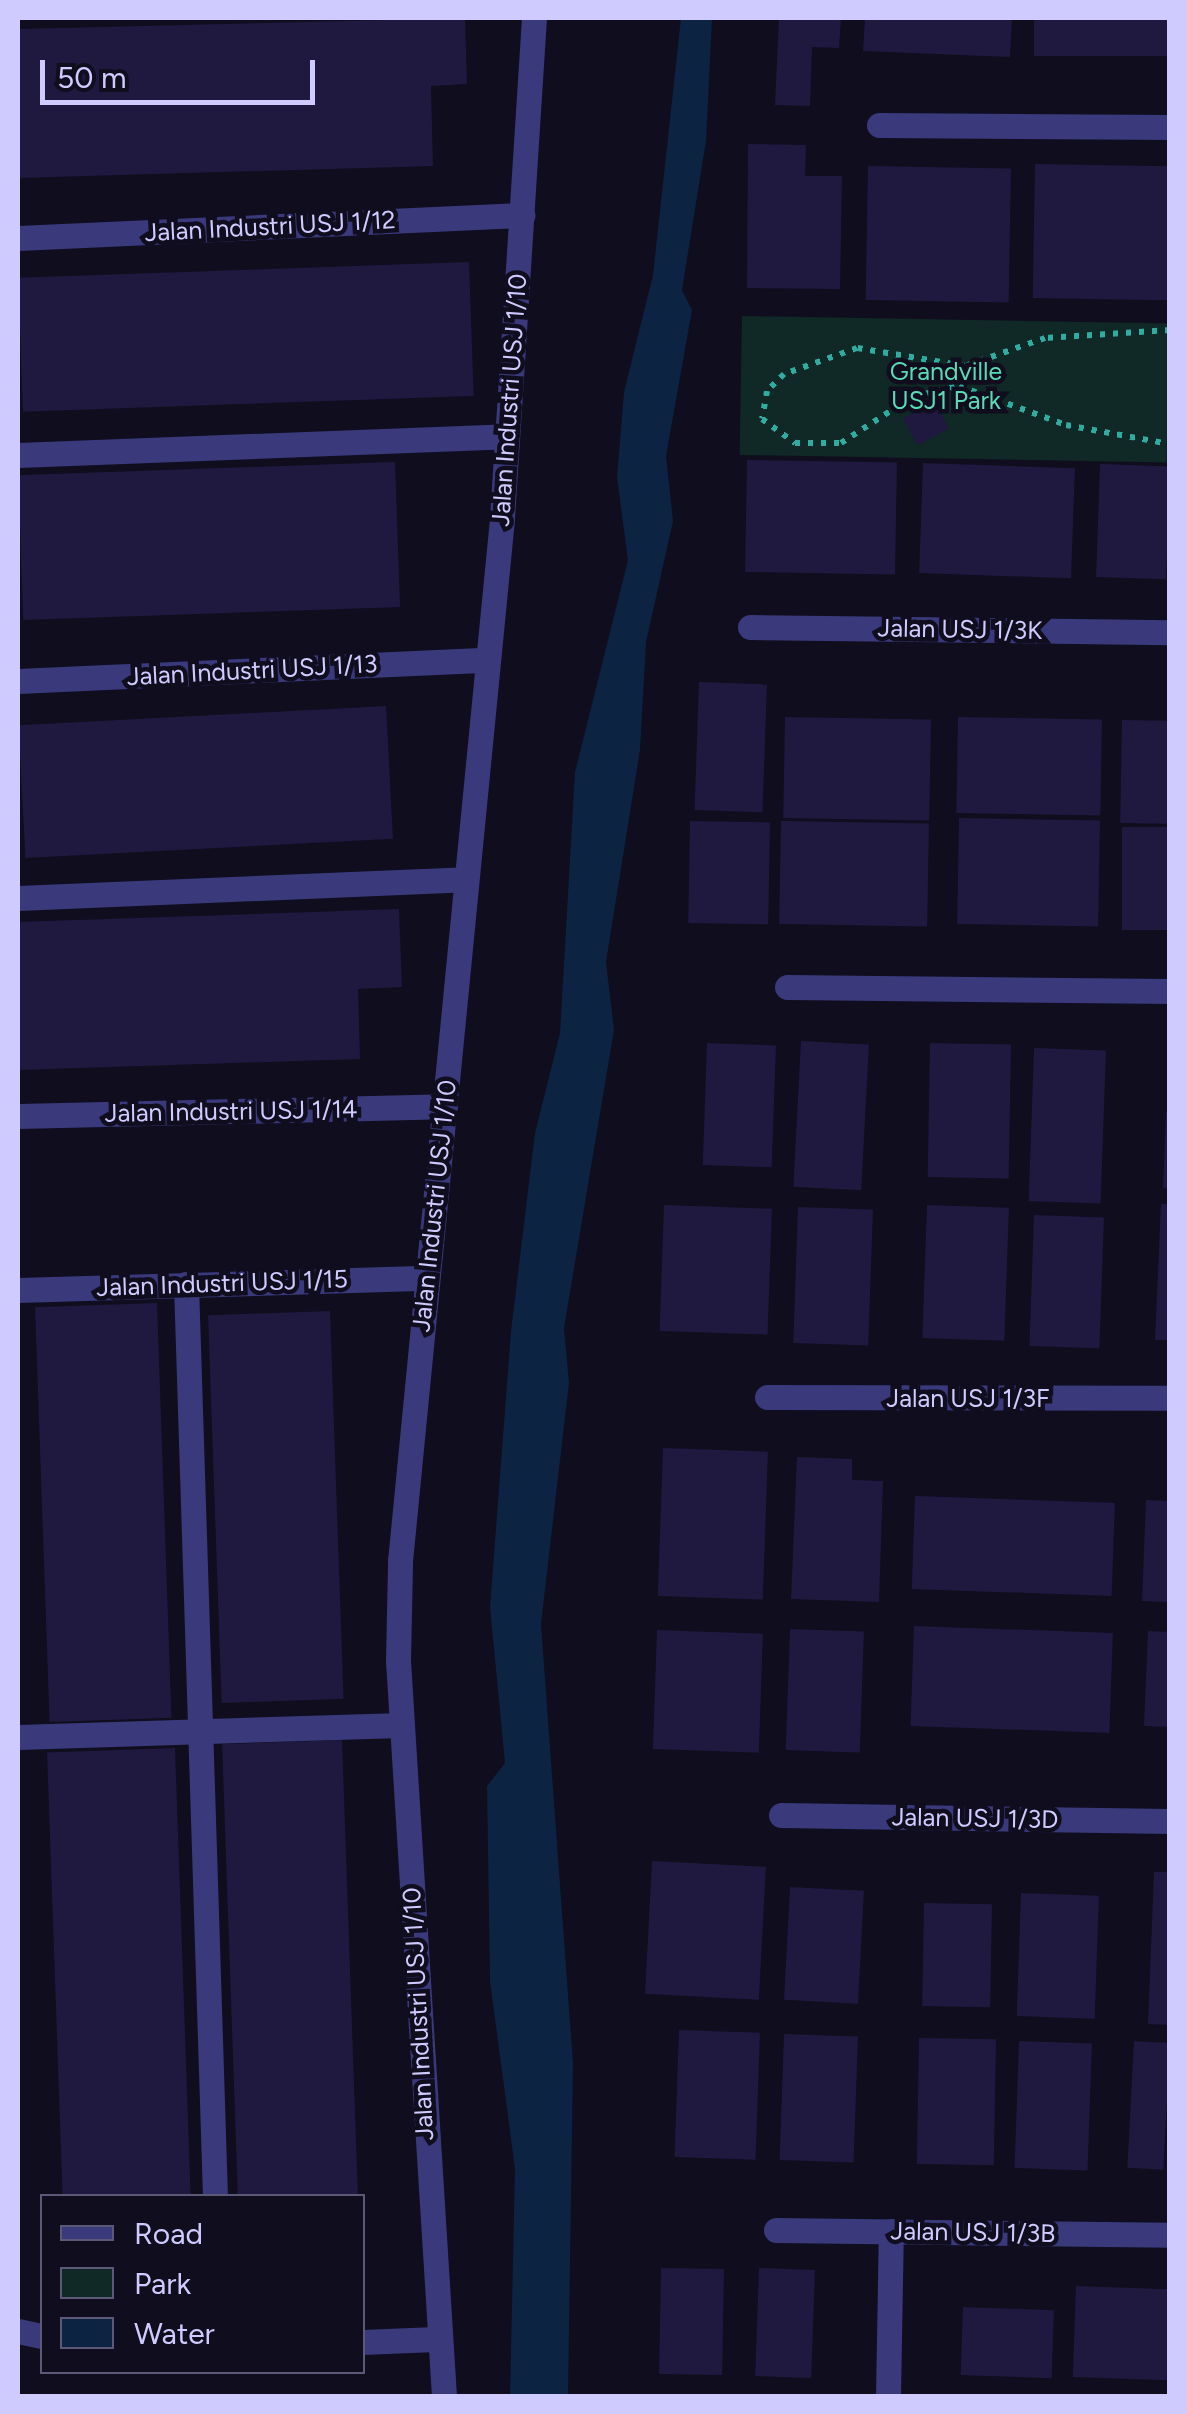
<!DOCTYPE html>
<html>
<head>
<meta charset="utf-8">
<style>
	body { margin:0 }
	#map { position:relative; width:1187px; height:2414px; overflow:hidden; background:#0f0d1e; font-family:Figtree,sans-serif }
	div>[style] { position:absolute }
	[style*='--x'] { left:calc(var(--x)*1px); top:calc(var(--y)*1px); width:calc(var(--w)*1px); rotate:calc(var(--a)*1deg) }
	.green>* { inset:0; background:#102826; transform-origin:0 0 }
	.water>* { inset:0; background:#0d2342 }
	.building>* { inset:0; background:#1f193f; transform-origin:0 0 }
	.path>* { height:6px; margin-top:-3px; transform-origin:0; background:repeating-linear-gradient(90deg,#30aca0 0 5px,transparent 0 13px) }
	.minor>* { height:25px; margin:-12.5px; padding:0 12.5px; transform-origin:12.5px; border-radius:12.5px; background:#39397c }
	span { translate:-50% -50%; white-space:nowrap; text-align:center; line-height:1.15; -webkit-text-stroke:9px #0f0d1e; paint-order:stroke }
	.street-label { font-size:25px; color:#cfcbfe }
	.park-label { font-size:25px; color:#5adbb6 }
	.frame { position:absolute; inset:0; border:20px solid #cfcbfe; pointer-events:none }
	.legend { position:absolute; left:40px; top:2194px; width:325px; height:180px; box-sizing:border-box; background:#0f0d1e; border:2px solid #5c5978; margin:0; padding:12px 18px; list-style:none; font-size:30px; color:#cfcbfe }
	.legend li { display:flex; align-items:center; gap:20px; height:50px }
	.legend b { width:50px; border:2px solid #5c5978 }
	.scale { position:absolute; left:40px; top:60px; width:275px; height:45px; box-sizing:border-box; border:5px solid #cfcbfe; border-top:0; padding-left:12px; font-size:30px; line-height:35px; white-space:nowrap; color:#cfcbfe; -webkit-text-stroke:8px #0f0d1e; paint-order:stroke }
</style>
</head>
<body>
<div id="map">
	<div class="green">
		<div style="left:742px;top:316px;width:427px;height:139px;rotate:1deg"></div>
	</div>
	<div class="water">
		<div style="clip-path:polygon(681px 18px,712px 18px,706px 141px,682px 290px,692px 310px,666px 456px,673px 521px,646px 642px,640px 750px,606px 962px,614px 1030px,564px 1328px,569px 1383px,541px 1624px,573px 2063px,568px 2396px,510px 2396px,515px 2169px,490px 1981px,487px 1786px,505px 1763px,490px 1607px,511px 1331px,535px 1133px,560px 1033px,575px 772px,628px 560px,617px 477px,624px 392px,653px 275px)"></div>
	</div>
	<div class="building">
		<div style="clip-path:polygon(465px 18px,467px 84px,431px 86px,433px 166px,18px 178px,18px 29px)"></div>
		<div style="clip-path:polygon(779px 18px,841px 18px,839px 48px,812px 47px,810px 106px,775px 105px)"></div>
		<div style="clip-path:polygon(865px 18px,1012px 18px,1010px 57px,863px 51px)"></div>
		<div style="left:1034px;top:18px;width:136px;height:38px"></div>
		<div style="clip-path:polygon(748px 144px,806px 145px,805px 176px,842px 176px,840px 289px,747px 288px)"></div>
		<div style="left:1035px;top:164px;width:135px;height:134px;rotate:1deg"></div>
		<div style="left:868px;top:166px;width:143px;height:134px;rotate:1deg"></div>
		<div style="left:469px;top:262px;width:134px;height:451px;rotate:88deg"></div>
		<div style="left:934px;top:401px;width:31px;height:36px;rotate:61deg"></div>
		<div style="left:747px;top:460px;width:150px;height:112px;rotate:1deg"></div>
		<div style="left:395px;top:462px;width:145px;height:377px;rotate:88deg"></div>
		<div style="left:923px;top:463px;width:152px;height:110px;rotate:2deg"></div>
		<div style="left:1100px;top:464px;width:70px;height:113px;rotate:2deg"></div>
		<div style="left:699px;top:682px;width:68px;height:128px;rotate:2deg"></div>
		<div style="left:386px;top:706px;width:133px;height:368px;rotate:87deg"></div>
		<div style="left:785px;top:717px;width:146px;height:101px;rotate:1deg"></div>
		<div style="left:958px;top:717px;width:144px;height:96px;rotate:1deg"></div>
		<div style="left:1122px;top:720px;width:48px;height:103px;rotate:1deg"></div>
		<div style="left:959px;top:818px;width:141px;height:106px;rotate:1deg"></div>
		<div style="left:690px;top:821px;width:80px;height:102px;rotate:1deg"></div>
		<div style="left:781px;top:821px;width:148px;height:103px;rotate:1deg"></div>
		<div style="left:1122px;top:827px;width:48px;height:103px"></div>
		<div style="clip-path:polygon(399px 909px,402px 987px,358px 989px,360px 1059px,18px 1070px,18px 922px)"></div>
		<div style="left:801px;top:1041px;width:68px;height:146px;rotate:3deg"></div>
		<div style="left:707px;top:1043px;width:69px;height:122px;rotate:2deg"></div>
		<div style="left:930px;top:1043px;width:81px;height:134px;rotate:1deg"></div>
		<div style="left:1034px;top:1048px;width:72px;height:153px;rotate:2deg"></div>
		<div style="clip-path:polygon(1166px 1112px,1170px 1112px,1170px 1189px,1163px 1188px)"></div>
		<div style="clip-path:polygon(1161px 1204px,1170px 1204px,1170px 1340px,1155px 1340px)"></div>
		<div style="left:664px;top:1205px;width:108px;height:126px;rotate:2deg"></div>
		<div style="left:927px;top:1205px;width:82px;height:133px;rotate:2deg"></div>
		<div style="left:798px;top:1207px;width:75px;height:136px;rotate:2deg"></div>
		<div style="left:1034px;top:1215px;width:70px;height:131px;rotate:2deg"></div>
		<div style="left:157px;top:1303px;width:415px;height:122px;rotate:88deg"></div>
		<div style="left:330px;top:1311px;width:388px;height:122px;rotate:88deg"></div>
		<div style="left:663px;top:1448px;width:105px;height:148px;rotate:2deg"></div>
		<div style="clip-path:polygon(797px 1457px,852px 1459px,852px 1480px,883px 1481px,879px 1602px,791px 1599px)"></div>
		<div style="left:915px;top:1496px;width:200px;height:93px;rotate:2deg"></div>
		<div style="clip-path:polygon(1146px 1500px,1170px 1501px,1170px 1602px,1142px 1601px)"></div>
		<div style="left:914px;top:1626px;width:199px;height:100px;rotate:2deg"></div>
		<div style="left:790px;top:1629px;width:74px;height:121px;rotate:2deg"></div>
		<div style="left:657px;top:1630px;width:106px;height:119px;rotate:2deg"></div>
		<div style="clip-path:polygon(1148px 1631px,1170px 1632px,1170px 1727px,1144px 1726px)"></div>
		<div style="left:342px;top:1740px;width:456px;height:120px;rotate:88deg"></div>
		<div style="left:175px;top:1748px;width:448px;height:128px;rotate:88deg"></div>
		<div style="left:652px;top:1861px;width:114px;height:133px;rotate:3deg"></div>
		<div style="clip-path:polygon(1154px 1872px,1170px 1872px,1170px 2025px,1148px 2024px)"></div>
		<div style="left:790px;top:1887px;width:74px;height:113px;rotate:3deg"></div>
		<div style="left:1021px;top:1893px;width:78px;height:123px;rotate:2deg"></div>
		<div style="left:924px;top:1903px;width:68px;height:103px;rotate:1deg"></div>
		<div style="left:679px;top:2030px;width:81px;height:127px;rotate:2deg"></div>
		<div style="left:784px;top:2034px;width:74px;height:126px;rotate:2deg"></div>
		<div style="left:919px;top:2038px;width:77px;height:126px;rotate:1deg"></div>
		<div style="left:1019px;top:2041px;width:73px;height:127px;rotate:2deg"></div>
		<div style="left:1134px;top:2041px;width:36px;height:127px;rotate:3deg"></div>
		<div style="left:661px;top:2268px;width:63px;height:106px;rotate:1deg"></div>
		<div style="left:759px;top:2268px;width:56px;height:108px;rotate:2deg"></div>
		<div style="left:1076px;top:2286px;width:94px;height:91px;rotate:2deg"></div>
		<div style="left:963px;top:2307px;width:91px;height:68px;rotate:2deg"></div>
	</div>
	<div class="path">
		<div style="--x:1170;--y:330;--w:125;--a:176.3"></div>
		<div style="--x:1045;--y:338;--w:85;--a:160.7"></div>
		<div style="--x:965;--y:366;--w:109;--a:-170.5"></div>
		<div style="--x:857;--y:348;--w:77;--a:160.4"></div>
		<div style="--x:784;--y:374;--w:24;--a:135"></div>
		<div style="--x:767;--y:391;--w:28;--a:100"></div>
		<div style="--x:762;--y:419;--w:41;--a:36"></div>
		<div style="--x:795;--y:443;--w:46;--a:0"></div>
		<div style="--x:841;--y:443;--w:85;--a:-32.9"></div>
		<div style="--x:912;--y:397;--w:48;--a:-13.2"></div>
		<div style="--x:959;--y:386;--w:114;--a:20"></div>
		<div style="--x:1066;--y:425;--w:106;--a:10.4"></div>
	</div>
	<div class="minor">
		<div style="--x:879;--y:125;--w:291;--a:0.4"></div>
		<div style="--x:18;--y:238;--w:505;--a:-2.61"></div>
		<div style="--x:18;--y:455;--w:489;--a:-2.2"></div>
		<div style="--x:750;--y:627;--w:420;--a:0.7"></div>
		<div style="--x:18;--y:681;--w:469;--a:-2.6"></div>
		<div style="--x:18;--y:898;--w:448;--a:-2.4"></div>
		<div style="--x:787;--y:987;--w:383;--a:0.6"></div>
		<div style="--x:18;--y:1116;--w:427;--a:-1.3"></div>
		<div style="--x:186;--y:1284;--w:912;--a:88.18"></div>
		<div style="--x:18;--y:1290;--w:409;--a:-1.7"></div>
		<div style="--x:767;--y:1397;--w:403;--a:0.1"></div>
		<div style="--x:18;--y:1737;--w:384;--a:-1.8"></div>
		<div style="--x:781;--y:1815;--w:389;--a:0.9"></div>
		<div style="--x:776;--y:2230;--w:394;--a:0.7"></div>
		<div style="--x:18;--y:2331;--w:25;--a:12"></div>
		<div style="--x:362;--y:2342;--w:74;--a:-2.3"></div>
		<div style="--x:444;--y:2396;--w:737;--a:-93.58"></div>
		<div style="--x:398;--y:1660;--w:99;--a:-88.8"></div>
		<div style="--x:400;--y:1561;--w:1048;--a:-84.41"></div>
		<div style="--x:502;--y:518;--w:501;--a:-86.34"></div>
		<div style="--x:888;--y:2396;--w:165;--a:-89"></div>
	</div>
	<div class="street-label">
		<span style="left:270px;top:226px;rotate:-3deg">Jalan Industri USJ 1/12</span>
		<span style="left:509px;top:400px;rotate:-86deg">Jalan Industri USJ 1/10</span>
		<span style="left:960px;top:629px;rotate:1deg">Jalan USJ 1/3K</span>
		<span style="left:252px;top:670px;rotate:-3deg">Jalan Industri USJ 1/13</span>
		<span style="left:231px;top:1111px;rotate:-1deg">Jalan Industri USJ 1/14</span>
		<span style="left:434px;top:1206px;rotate:-84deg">Jalan Industri USJ 1/10</span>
		<span style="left:222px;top:1283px;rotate:-2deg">Jalan Industri USJ 1/15</span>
		<span style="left:968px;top:1398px">Jalan USJ 1/3F</span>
		<span style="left:975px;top:1818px;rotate:1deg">Jalan USJ 1/3D</span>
		<span style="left:418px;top:2014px;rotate:-93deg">Jalan Industri USJ 1/10</span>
		<span style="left:973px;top:2232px;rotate:1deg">Jalan USJ 1/3B</span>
	</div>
	<div class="park-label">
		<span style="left:946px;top:386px">Grandville<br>USJ1 Park</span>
	</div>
	<div class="frame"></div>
	<ul class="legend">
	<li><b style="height:12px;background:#39397c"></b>Road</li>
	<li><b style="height:28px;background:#102826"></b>Park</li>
	<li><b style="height:28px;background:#0d2342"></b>Water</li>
	</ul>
	<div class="scale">50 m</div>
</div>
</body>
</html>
